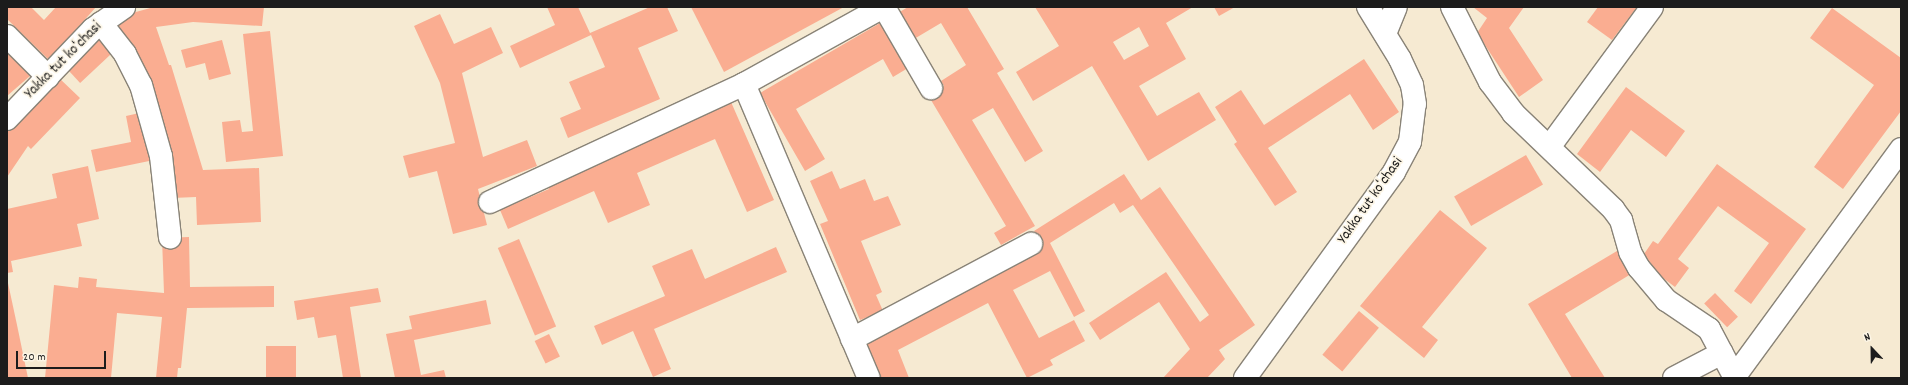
<!DOCTYPE html>
<html>
<head>
<meta charset="utf-8">
<style>
	body { margin:0 }
	#map { position:relative; width:1908px; height:385px; overflow:hidden; background:#f6ead2; font-family:Dekko,sans-serif }
	div>[style] { position:absolute }
	[style*='--x'] { left:calc(var(--x)*1px); top:calc(var(--y)*1px); width:calc(var(--w)*1px); rotate:calc(var(--a)*1deg) }
	.building>* { inset:0; background:#faad91; transform-origin:0 0 }
	.roads { filter:drop-shadow(1px 0 #898377) drop-shadow(-1px 0 #898377) drop-shadow(0 1px #898377) drop-shadow(0 -1px #898377) }
	.minor>* { height:22px; margin:-11px; padding:0 11px; transform-origin:11px; border-radius:11px; background:#fff }
	span { translate:-50% -50%; white-space:nowrap; text-align:center; line-height:1.15; -webkit-text-stroke:3.5px #fcf5e5; paint-order:stroke }
	.street-label { font-size:15px; color:#1c1c1c }
	.frame { position:absolute; inset:0; border:8px solid #1c1c1c; pointer-events:none }
	.north { position:absolute; left:1852px; top:329px; width:40px; height:40px; -webkit-text-stroke:3px #fcf5e5; paint-order:stroke; rotate:338deg; font-size:11px; font-weight:700; line-height:16px; text-align:center; color:#1c1c1c }
	.north::after { content:''; display:block; margin:auto; width:14px; height:18px; background:#1c1c1c; clip-path:polygon(50% 0,100% 100%,50% 72%,0 100%) }
	.scale { position:absolute; left:16px; top:351px; width:90px; height:18px; box-sizing:border-box; border:2px solid #1c1c1c; border-top:0; padding-left:5px; font-size:12px; line-height:14px; white-space:nowrap; color:#1c1c1c; -webkit-text-stroke:3px #fcf5e5; paint-order:stroke }
</style>
</head>
<body>
<div id="map">
	<div class="building">
		<div style="clip-path:polygon(7px 7px,31px 7px,44px 20px,56px 7px,96px 7px,49px 60px,7px 19px)"></div>
		<div style="clip-path:polygon(154px 7px,264px 7px,262px 26px,193px 22px,156px 27px,169px 65px,171px 65px,203px 170px,259px 168px,261px 222px,197px 225px,196px 197px,172px 198px,111px 24px,125px 15px)"></div>
		<div style="clip-path:polygon(547px 7px,578px 7px,590px 33px,650px 7px,667px 7px,678px 31px,638px 48px,660px 99px,568px 138px,560px 118px,581px 109px,569px 82px,605px 67px,591px 35px,520px 68px,510px 46px,555px 25px)"></div>
		<div style="clip-path:polygon(691px 7px,844px 7px,724px 72px)"></div>
		<div style="clip-path:polygon(908px 7px,967px 7px,1004px 69px,997px 73px,1043px 151px,1025px 162px,993px 108px,972px 120px,1035px 226px,1001px 245px,994px 233px,1006px 226px,928px 95px,944px 86px,941px 81px,966px 65px,941px 23px,914px 39px,898px 13px)"></div>
		<div style="clip-path:polygon(evenodd,1035px 7px,1193px 7px,1166px 23px,1186px 59px,1139px 86px,1157px 116px,1199px 92px,1216px 120px,1148px 161px,1092px 66px,1033px 101px,1016px 72px,1059px 46px,1035px 7px,1139px 27px,1149px 46px,1124px 60px,1113px 42px,1139px 27px)"></div>
		<div style="clip-path:polygon(1214px 7px,1235px 7px,1219px 16px)"></div>
		<div style="clip-path:polygon(1473px 7px,1524px 7px,1509px 28px,1543px 80px,1519px 97px,1477px 33px,1487px 18px)"></div>
		<div style="clip-path:polygon(1598px 7px,1637px 7px,1612px 40px,1587px 22px)"></div>
		<div style="clip-path:polygon(1832px 8px,1901px 58px,1901px 111px,1843px 189px,1814px 167px,1874px 85px,1810px 38px)"></div>
		<div style="clip-path:polygon(440px 14px,454px 44px,491px 27px,503px 53px,462px 73px,483px 157px,527px 140px,537px 166px,478px 189px,487px 225px,453px 234px,437px 171px,409px 178px,403px 156px,455px 143px,440px 83px,414px 26px)"></div>
		<div style="clip-path:polygon(887px 19px,913px 65px,893px 77px,883px 59px,796px 109px,825px 159px,805px 171px,760px 93px)"></div>
		<div style="clip-path:polygon(270px 31px,283px 156px,226px 162px,222px 122px,240px 120px,242px 132px,253px 131px,243px 34px)"></div>
		<div style="left:101px;top:32px;width:23px;height:50px;rotate:47deg"></div>
		<div style="clip-path:polygon(222px 40px,231px 74px,209px 80px,205px 63px,186px 68px,181px 50px)"></div>
		<div style="clip-path:polygon(7px 51px,30px 76px,7px 96px)"></div>
		<div style="clip-path:polygon(1364px 59px,1399px 112px,1373px 130px,1350px 94px,1268px 148px,1297px 192px,1275px 206px,1234px 144px,1237px 142px,1215px 107px,1241px 90px,1264px 125px)"></div>
		<div style="clip-path:polygon(58px 77px,80px 98px,31px 149px,28px 146px,7px 177px,7px 129px)"></div>
		<div style="clip-path:polygon(1626px 87px,1685px 131px,1666px 157px,1631px 130px,1600px 172px,1577px 154px)"></div>
		<div style="clip-path:polygon(731px 102px,774px 200px,747px 212px,715px 139px,637px 173px,650px 205px,608px 223px,594px 191px,508px 229px,500px 210px,549px 189px,546px 183px)"></div>
		<div style="clip-path:polygon(144px 112px,154px 160px,96px 172px,91px 150px,131px 142px,126px 116px)"></div>
		<div style="left:1526px;top:155px;width:34px;height:83px;rotate:60deg"></div>
		<div style="clip-path:polygon(1717px 164px,1806px 229px,1751px 304px,1734px 291px,1769px 243px,1718px 206px,1678px 259px,1689px 268px,1675px 287px,1659px 275px,1644px 254px,1653px 241px,1658px 244px)"></div>
		<div style="clip-path:polygon(88px 166px,99px 219px,77px 224px,82px 246px,11px 261px,13px 272px,7px 273px,7px 209px,57px 198px,52px 174px)"></div>
		<div style="clip-path:polygon(832px 171px,840px 189px,865px 179px,874px 201px,888px 196px,901px 225px,861px 241px,882px 292px,876px 295px,883px 311px,860px 320px,820px 224px,828px 221px,810px 181px)"></div>
		<div style="clip-path:polygon(1124px 174px,1141px 200px,1160px 187px,1255px 325px,1219px 350px,1225px 359px,1207px 378px,1163px 378px,1190px 349px,1159px 302px,1100px 340px,1089px 323px,1166px 272px,1200px 322px,1209px 315px,1133px 205px,1120px 213px,1114px 203px,1050px 243px,1085px 311px,1074px 317px,1050px 271px,1013px 290px,1039px 338px,1074px 320px,1085px 341px,1050px 360px,1053px 365px,1027px 378px,988px 303px,898px 350px,909px 378px,878px 378px,862px 336px,1041px 242px,1034px 231px)"></div>
		<div style="clip-path:polygon(1440px 210px,1487px 248px,1422px 327px,1438px 340px,1424px 358px,1360px 306px)"></div>
		<div style="clip-path:polygon(189px 237px,190px 287px,274px 286px,274px 307px,187px 308px,181px 368px,178px 368px,177px 378px,156px 378px,162px 317px,117px 313px,111px 378px,45px 378px,54px 285px,78px 288px,79px 277px,97px 279px,96px 287px,164px 293px,162px 238px)"></div>
		<div style="left:519px;top:239px;width:95px;height:23px;rotate:67deg"></div>
		<div style="clip-path:polygon(776px 247px,787px 272px,654px 329px,671px 369px,653px 377px,633px 331px,602px 345px,594px 326px,665px 296px,652px 266px,692px 249px,705px 279px)"></div>
		<div style="clip-path:polygon(1622px 248px,1636px 271px,1565px 314px,1605px 378px,1572px 378px,1528px 304px)"></div>
		<div style="clip-path:polygon(8px 283px,17px 325px,28px 378px,7px 378px)"></div>
		<div style="clip-path:polygon(378px 288px,381px 302px,350px 307px,361px 378px,343px 378px,336px 335px,318px 338px,314px 317px,297px 320px,294px 301px)"></div>
		<div style="left:1715px;top:293px;width:33px;height:15px;rotate:46deg"></div>
		<div style="clip-path:polygon(486px 300px,491px 324px,414px 340px,421px 375px,444px 370px,446px 378px,395px 378px,386px 334px,412px 329px,409px 316px)"></div>
		<div style="left:1359px;top:311px;width:26px;height:57px;rotate:40deg"></div>
		<div style="left:549px;top:334px;width:25px;height:16px;rotate:64deg"></div>
		<div style="left:266px;top:346px;width:30px;height:32px"></div>
	</div>
	<div class="roads">
		<div class="minor">
			<div style="--x:884;--y:7;--w:94;--a:59.9"></div>
			<div style="--x:1452;--y:7;--w:84;--a:63.1"></div>
			<div style="--x:1490;--y:82;--w:39;--a:53"></div>
			<div style="--x:1513;--y:113;--w:139;--a:43.8"></div>
			<div style="--x:1613;--y:209;--w:14;--a:54"></div>
			<div style="--x:1621;--y:220;--w:33;--a:74"></div>
			<div style="--x:1630;--y:252;--w:18;--a:61"></div>
			<div style="--x:1639;--y:268;--w:42;--a:49.8"></div>
			<div style="--x:1666;--y:300;--w:52;--a:34"></div>
			<div style="--x:1709;--y:329;--w:55;--a:62"></div>
			<div style="--x:101;--y:23;--w:39;--a:52"></div>
			<div style="--x:125;--y:54;--w:35;--a:63"></div>
			<div style="--x:141;--y:85;--w:74;--a:74.3"></div>
			<div style="--x:161;--y:156;--w:82;--a:83.7"></div>
			<div style="--x:1385;--y:34;--w:29;--a:-68"></div>
			<div style="--x:7;--y:36;--w:58;--a:45"></div>
			<div style="--x:744;--y:84;--w:319;--a:67"></div>
			<div style="--x:7;--y:119;--w:124;--a:-46.3"></div>
			<div style="--x:93;--y:29;--w:38;--a:-35"></div>
			<div style="--x:1550;--y:146;--w:172;--a:-53.7"></div>
			<div style="--x:490;--y:202;--w:280;--a:-24.9"></div>
			<div style="--x:744;--y:84;--w:159;--a:-29"></div>
			<div style="--x:852;--y:339;--w:203;--a:-28"></div>
			<div style="--x:1735;--y:376;--w:281;--a:-53.8"></div>
			<div style="--x:1245;--y:378;--w:254;--a:-54.1"></div>
			<div style="--x:1394;--y:172;--w:34;--a:-62"></div>
			<div style="--x:1410;--y:142;--w:38;--a:-83"></div>
			<div style="--x:1415;--y:104;--w:19;--a:-99"></div>
			<div style="--x:1412;--y:85;--w:29;--a:-115"></div>
			<div style="--x:1400;--y:59;--w:61;--a:-121.6"></div>
			<div style="--x:1674;--y:378;--w:54;--a:-27.5"></div>
		</div>
	</div>
	<div class="street-label">
		<span style="left:64px;top:61px;rotate:-45deg">Yakka tut koʻchasi</span>
		<span style="left:1371px;top:201px;rotate:-55deg">Yakka tut koʻchasi</span>
	</div>
	<div class="frame"></div>
	<div class="north">N</div>
	<div class="scale">20 m</div>
</div>
</body>
</html>
